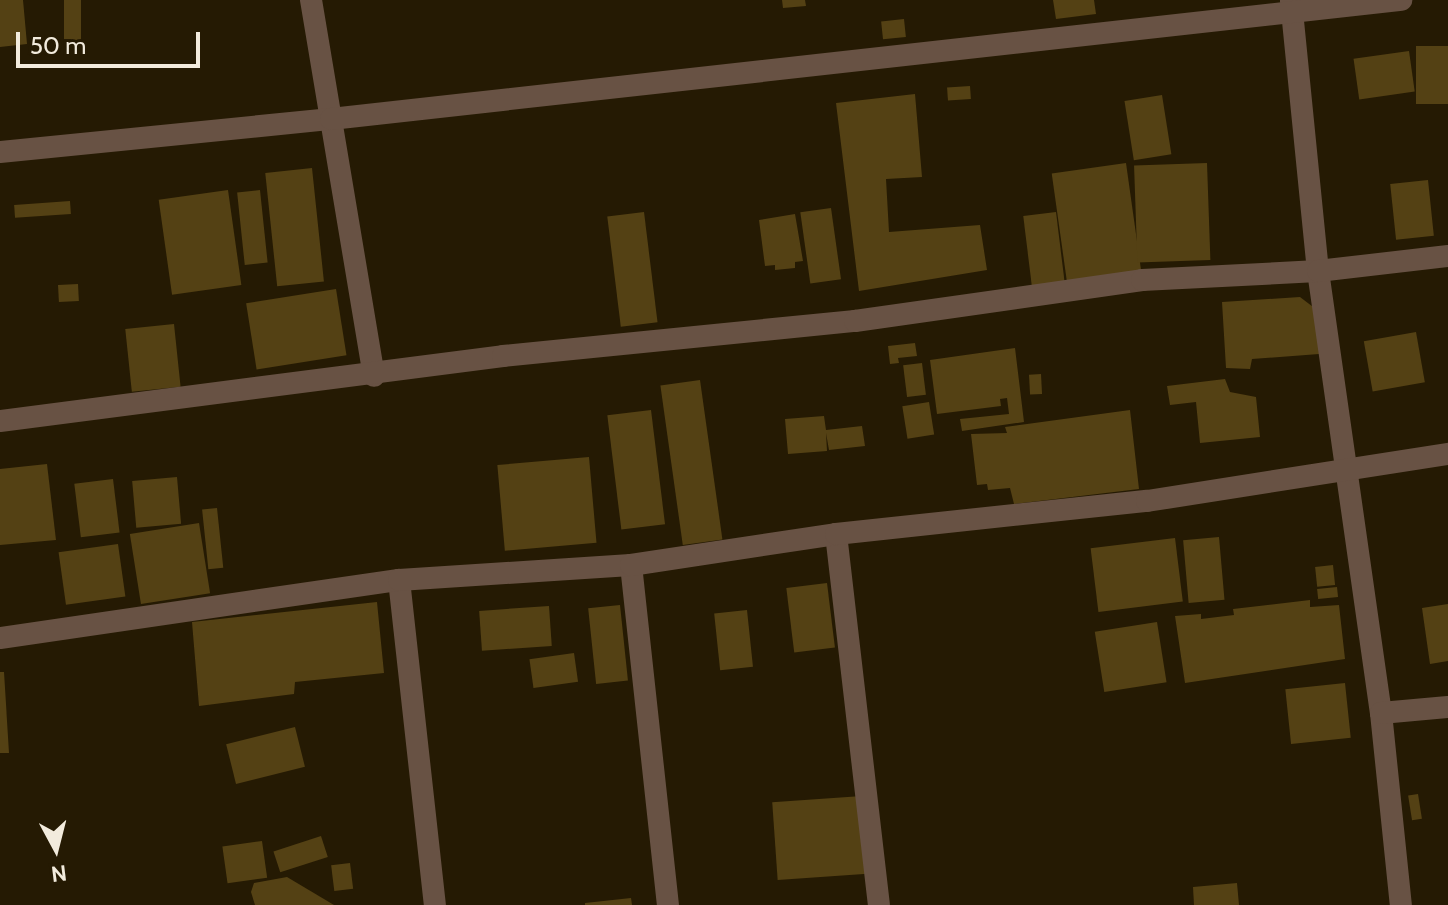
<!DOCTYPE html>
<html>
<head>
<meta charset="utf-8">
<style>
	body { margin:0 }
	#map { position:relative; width:1448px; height:905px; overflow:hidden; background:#251a03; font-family:Cabin,sans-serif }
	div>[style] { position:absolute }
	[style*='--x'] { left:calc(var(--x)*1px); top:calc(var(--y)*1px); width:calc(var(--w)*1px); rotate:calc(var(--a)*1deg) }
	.building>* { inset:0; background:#544114; transform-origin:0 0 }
	.street>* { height:22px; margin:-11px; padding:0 11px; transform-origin:11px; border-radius:11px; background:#685244 }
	span { translate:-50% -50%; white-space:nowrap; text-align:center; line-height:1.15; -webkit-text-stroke:7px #251a03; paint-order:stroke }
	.north { position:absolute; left:16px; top:809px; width:80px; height:80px; -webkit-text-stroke:6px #251a03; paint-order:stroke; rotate:173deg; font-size:22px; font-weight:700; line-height:32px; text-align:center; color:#f2ebdd }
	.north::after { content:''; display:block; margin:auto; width:28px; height:36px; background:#f2ebdd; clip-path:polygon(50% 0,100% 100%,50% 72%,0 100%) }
	.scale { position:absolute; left:16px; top:32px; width:184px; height:36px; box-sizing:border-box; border:4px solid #f2ebdd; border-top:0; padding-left:10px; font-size:24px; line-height:28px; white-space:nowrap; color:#f2ebdd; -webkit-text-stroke:6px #251a03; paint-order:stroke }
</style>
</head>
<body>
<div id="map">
	<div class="building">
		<div style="clip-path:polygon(0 0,23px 0,27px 44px,0 47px)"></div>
		<div style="left:64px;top:0;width:17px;height:55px"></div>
		<div style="clip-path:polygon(782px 0,805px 0,806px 6px,783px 8px)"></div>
		<div style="clip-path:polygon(1053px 0,1094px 0,1096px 14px,1056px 19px)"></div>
		<div style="left:904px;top:19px;width:18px;height:23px;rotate:84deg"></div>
		<div style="left:1448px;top:46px;width:58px;height:32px;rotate:90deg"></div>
		<div style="left:1409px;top:51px;width:41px;height:56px;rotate:82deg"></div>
		<div style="left:970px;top:86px;width:13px;height:23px;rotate:86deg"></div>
		<div style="clip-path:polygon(915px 94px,922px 177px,886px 179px,889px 232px,980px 225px,987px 270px,859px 291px,836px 103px)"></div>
		<div style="left:1162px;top:95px;width:60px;height:38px;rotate:81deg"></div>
		<div style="left:1126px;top:163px;width:109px;height:75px;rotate:82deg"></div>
		<div style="left:1207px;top:163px;width:97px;height:73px;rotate:88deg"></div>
		<div style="left:312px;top:168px;width:114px;height:47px;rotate:84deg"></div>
		<div style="left:1428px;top:180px;width:56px;height:38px;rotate:84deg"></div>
		<div style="left:228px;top:190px;width:96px;height:70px;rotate:82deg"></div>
		<div style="left:260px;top:190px;width:73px;height:23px;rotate:84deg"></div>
		<div style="left:70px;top:201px;width:13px;height:56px;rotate:86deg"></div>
		<div style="left:831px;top:208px;width:72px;height:31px;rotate:82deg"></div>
		<div style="left:644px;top:212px;width:111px;height:37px;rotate:83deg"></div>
		<div style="left:1056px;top:212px;width:71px;height:33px;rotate:83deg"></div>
		<div style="clip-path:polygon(795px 214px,803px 261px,795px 262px,795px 268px,775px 270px,775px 265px,765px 266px,759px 220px)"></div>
		<div style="left:78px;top:284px;width:17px;height:20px;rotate:87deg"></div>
		<div style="left:336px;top:289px;width:67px;height:91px;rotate:81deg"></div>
		<div style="clip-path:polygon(1300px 297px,1321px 313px,1319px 354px,1252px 359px,1250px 369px,1226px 368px,1222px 302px)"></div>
		<div style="left:174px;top:324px;width:63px;height:49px;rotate:84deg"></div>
		<div style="left:1416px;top:332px;width:51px;height:53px;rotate:80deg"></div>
		<div style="clip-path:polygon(915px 343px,917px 356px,898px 358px,899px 363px,890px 364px,888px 346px)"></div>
		<div style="clip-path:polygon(1015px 348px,1024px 422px,962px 431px,960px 419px,1009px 414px,1007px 398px,1000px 399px,1001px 406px,937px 414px,930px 360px)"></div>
		<div style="left:922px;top:363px;width:32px;height:19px;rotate:83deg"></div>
		<div style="left:1041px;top:374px;width:20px;height:12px;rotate:87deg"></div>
		<div style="clip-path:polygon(1225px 379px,1230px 392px,1256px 397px,1260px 437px,1200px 443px,1196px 402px,1170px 405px,1167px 386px)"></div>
		<div style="left:700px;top:380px;width:161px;height:40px;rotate:82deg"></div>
		<div style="left:929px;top:402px;width:33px;height:27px;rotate:81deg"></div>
		<div style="left:651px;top:410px;width:115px;height:44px;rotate:83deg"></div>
		<div style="clip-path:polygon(1130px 410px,1139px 489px,1014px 504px,1010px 488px,988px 490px,987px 484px,977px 485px,971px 434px,1007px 433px,1005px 427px)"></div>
		<div style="clip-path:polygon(824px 416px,826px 430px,862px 426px,865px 446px,829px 450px,826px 433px,827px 451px,788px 454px,785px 419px)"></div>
		<div style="left:589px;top:457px;width:86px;height:92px;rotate:85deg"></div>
		<div style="clip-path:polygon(47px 464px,56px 540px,0 545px,0 469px)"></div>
		<div style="left:177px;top:477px;width:47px;height:45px;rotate:85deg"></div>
		<div style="left:113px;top:479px;width:54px;height:39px;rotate:83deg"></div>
		<div style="left:217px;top:508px;width:60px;height:15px;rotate:84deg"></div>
		<div style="left:199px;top:523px;width:71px;height:70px;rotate:81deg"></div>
		<div style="left:1219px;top:537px;width:63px;height:36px;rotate:85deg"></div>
		<div style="left:1175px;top:538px;width:64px;height:85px;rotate:83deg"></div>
		<div style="left:118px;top:544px;width:53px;height:60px;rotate:82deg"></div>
		<div style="left:1333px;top:565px;width:20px;height:18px;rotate:84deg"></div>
		<div style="left:827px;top:583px;width:65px;height:41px;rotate:83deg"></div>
		<div style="left:1337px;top:587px;width:10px;height:20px;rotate:84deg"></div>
		<div style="clip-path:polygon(1310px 600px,1310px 607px,1339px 605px,1345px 659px,1185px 683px,1175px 616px,1201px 614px,1201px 619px,1234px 615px,1233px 609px)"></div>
		<div style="clip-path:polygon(377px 602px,384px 673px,295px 682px,294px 694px,199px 706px,192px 622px)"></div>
		<div style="clip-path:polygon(1448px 604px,1448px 661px,1430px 664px,1422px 608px)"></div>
		<div style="left:620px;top:605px;width:76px;height:32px;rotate:84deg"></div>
		<div style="left:549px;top:606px;width:40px;height:70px;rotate:86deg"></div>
		<div style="left:747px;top:610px;width:57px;height:33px;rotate:84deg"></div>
		<div style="left:1157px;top:622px;width:61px;height:63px;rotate:81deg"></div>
		<div style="left:574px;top:653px;width:29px;height:45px;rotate:82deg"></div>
		<div style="clip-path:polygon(0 672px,4px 672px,9px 753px,0 753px)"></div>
		<div style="left:1345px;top:683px;width:55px;height:60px;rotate:84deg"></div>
		<div style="left:295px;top:727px;width:41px;height:71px;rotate:76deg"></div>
		<div style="left:1418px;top:794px;width:25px;height:10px;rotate:81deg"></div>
		<div style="left:862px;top:796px;width:78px;height:90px;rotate:86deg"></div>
		<div style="left:321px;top:836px;width:22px;height:50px;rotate:72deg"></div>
		<div style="left:262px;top:841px;width:37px;height:40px;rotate:82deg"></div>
		<div style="left:350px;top:863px;width:26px;height:19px;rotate:83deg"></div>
		<div style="clip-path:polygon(287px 877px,334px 905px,255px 905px,251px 892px,254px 883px)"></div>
		<div style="clip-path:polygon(1237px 883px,1239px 905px,1194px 905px,1193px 887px)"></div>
		<div style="clip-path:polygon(631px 898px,632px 905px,585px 905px,585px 903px)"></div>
	</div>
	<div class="street">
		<div style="--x:311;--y:0;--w:381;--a:80.5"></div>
		<div style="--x:1291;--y:1;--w:271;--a:84.3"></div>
		<div style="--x:1318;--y:271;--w:446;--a:81.9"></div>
		<div style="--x:1381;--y:713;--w:193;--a:84.1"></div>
		<div style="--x:0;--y:152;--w:333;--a:-5.7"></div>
		<div style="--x:331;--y:119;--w:1077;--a:-6.35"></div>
		<div style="--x:0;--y:421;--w:507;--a:-7.36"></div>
		<div style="--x:503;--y:356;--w:354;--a:-5.7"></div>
		<div style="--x:855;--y:321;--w:290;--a:-8.1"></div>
		<div style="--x:1142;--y:280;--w:176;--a:-2.9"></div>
		<div style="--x:1318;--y:271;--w:131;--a:-6.6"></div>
		<div style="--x:836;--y:534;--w:373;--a:83.4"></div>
		<div style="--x:631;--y:565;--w:342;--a:83.8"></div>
		<div style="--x:399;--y:580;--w:327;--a:83.7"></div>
		<div style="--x:0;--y:638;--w:403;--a:-8.3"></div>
		<div style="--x:399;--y:580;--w:232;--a:-3.7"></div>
		<div style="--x:631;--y:565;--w:207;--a:-8.6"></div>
		<div style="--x:836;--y:534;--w:313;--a:-6.1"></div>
		<div style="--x:1147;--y:501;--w:305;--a:-8.9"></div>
		<div style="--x:1381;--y:713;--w:67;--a:-5.1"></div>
	</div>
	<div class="north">N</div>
	<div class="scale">50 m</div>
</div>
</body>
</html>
